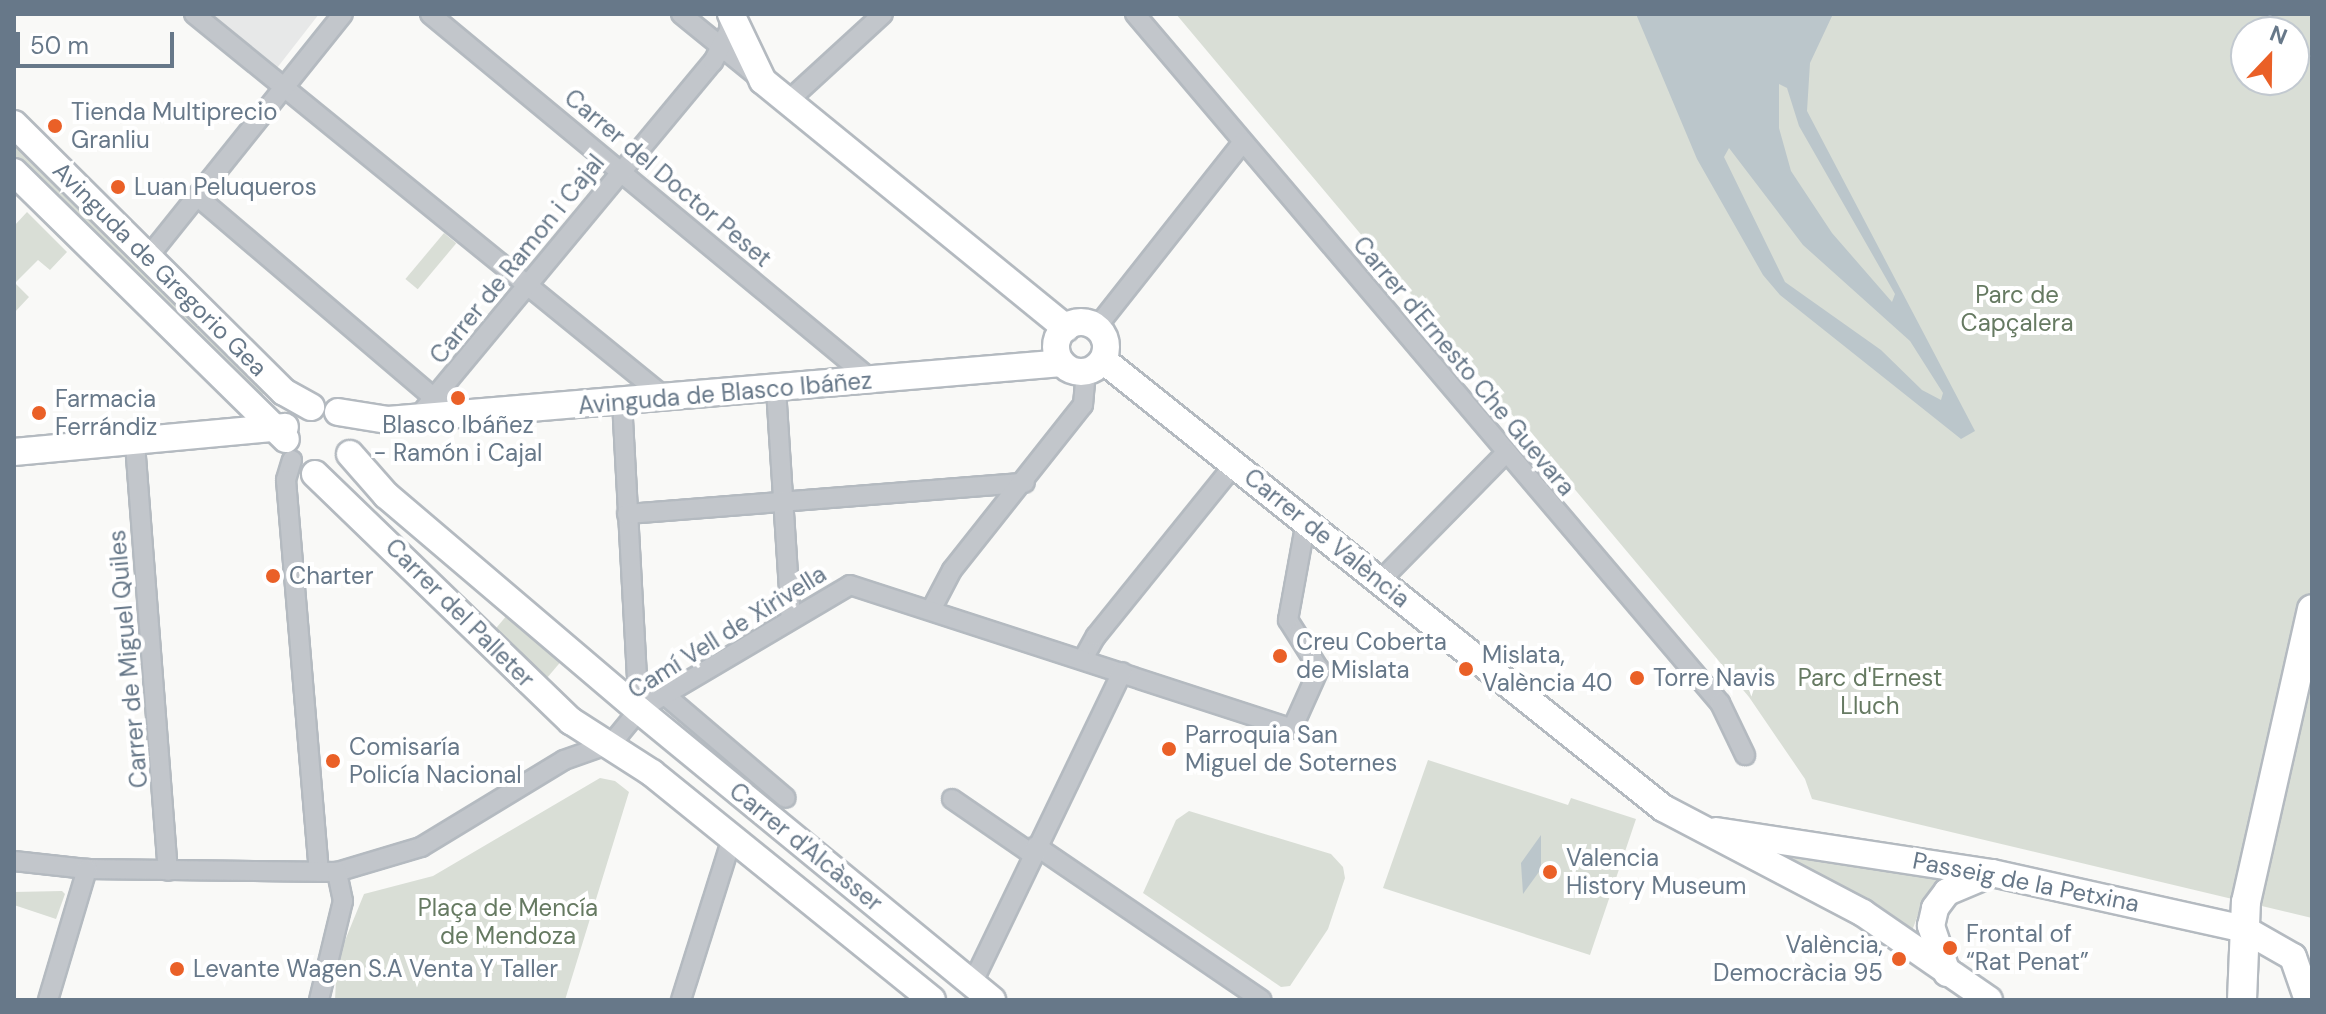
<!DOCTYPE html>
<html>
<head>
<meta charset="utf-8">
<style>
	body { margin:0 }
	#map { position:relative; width:2326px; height:1014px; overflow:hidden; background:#f9f9f7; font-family:"DM Sans",sans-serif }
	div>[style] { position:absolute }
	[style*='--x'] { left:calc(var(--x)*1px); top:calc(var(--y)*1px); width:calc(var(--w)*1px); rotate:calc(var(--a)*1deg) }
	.built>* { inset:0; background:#e7e8e8 }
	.green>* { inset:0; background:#d9ded6; transform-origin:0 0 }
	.water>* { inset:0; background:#bbc6cb }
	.roads { filter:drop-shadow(2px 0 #b4bac0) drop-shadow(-2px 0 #b4bac0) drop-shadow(0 2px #b4bac0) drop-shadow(0 -2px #b4bac0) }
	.street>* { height:18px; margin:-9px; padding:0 9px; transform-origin:9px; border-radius:9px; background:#c2c6cb }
	.secondary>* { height:26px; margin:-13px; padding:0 13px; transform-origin:13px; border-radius:13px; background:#fff }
	.secondary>.ring { margin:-13px; padding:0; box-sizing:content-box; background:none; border:26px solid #fff; border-radius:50% }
	.primary>* { height:28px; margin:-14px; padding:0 14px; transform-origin:14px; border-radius:14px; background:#fff }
	.dots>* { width:22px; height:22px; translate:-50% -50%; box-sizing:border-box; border:4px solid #fff; border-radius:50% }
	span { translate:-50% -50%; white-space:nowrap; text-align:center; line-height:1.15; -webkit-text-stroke:8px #fff; paint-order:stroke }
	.poi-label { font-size:24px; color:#677889 }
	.left { translate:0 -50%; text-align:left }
	.right { translate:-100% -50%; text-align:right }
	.street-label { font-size:24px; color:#677889 }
	.park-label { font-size:24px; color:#667a62 }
	.frame { position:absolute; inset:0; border:16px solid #677889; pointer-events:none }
	.north { position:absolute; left:2230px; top:16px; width:80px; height:80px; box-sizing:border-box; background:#fff; border:2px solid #c2c9d0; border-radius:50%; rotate:22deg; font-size:22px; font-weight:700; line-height:32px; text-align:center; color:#677889 }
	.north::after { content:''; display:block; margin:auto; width:28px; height:36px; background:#ea6027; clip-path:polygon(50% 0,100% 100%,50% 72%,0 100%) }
	.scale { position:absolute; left:16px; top:32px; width:158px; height:36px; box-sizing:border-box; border:4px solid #677889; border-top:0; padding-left:10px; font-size:24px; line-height:28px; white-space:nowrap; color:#677889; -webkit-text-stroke:6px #fff; paint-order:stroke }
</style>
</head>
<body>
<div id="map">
	<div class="built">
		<div style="clip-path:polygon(212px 14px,319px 14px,277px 68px)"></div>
	</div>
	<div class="green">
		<div style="clip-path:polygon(evenodd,1176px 14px,2312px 14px,2312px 918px,1812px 799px,1805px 779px,1749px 697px,1176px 14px,2246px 32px,2294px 32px,2294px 80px,2246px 80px,2246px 32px)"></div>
		<div style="left:14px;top:133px;width:361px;height:30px;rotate:45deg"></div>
		<div style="clip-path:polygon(27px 212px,67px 252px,50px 270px,38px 260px,15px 283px,29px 297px,14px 313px,14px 226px)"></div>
		<div style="left:444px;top:233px;width:16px;height:60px;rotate:40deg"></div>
		<div style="left:508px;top:614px;width:71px;height:23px;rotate:40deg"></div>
		<div style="clip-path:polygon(1428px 760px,1568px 805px,1571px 798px,1636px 819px,1590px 955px,1383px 888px)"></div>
		<div style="clip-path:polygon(600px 778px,615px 781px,629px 792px,565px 1000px,335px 1000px,337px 960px,364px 894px,433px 876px)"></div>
		<div style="clip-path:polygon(1189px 811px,1331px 854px,1343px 867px,1345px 878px,1328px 929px,1290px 986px,1281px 987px,1143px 893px,1176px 820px)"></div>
		<div style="clip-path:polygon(1788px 857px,1939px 878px,1940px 880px,1922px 904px,1912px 931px,1862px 896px)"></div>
		<div style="clip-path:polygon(14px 892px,62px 891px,65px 894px,56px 919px,14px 905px)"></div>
	</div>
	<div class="water">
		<div style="clip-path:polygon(evenodd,1636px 14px,1833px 14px,1810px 63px,1807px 111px,1975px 431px,1961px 439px,1780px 295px,1763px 275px,1697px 159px,1636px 14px,1779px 84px,1787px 88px,1799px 126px,1895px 294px,1892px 302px,1832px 233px,1791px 171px,1779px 128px,1779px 84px,1636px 14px,1729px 148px,1803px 245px,1910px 341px,1943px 393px,1941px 400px,1922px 390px,1881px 350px,1785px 282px,1724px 157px,1729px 148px)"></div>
		<div style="clip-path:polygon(1541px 835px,1541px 869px,1523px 894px,1521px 863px)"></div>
	</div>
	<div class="roads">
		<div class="street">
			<div style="--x:194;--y:14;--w:608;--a:39.13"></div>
			<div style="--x:430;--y:14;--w:575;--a:39.64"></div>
			<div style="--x:681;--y:14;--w:97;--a:39.1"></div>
			<div style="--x:1135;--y:14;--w:904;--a:49.67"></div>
			<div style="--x:1720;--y:703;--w:58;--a:64.3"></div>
			<div style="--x:787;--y:102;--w:130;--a:-42.5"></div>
			<div style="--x:198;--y:197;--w:321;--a:40.4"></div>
			<div style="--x:149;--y:256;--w:310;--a:-51.3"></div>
			<div style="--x:1096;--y:328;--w:237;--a:-51.7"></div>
			<div style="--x:776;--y:389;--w:230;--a:86.3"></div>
			<div style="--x:622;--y:401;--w:309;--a:86.9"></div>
			<div style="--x:417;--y:418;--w:463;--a:-50.3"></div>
			<div style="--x:713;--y:62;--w:35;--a:-63"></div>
			<div style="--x:729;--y:31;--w:17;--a:-87"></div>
			<div style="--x:135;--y:444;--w:428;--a:85.6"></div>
			<div style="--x:292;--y:460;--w:21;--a:107"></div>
			<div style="--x:286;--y:480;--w:393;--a:85.2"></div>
			<div style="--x:627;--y:514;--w:399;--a:-4.5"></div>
			<div style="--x:1381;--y:580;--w:178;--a:-45.5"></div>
			<div style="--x:931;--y:610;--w:45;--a:-62.3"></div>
			<div style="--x:952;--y:570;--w:211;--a:-51.6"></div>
			<div style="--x:1083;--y:405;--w:33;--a:-85"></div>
			<div style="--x:1083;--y:659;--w:26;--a:-61"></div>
			<div style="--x:1096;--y:636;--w:221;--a:-51.1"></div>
			<div style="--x:666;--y:696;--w:157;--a:40.4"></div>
			<div style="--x:952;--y:799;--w:97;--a:34.5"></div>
			<div style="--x:1036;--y:846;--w:273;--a:34.3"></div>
			<div style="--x:14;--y:861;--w:73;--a:6.3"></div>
			<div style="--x:87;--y:869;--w:250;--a:0.7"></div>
			<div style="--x:337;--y:872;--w:88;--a:-16.6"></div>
			<div style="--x:421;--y:847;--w:167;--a:-31.3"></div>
			<div style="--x:564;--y:760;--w:51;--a:-19.5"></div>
			<div style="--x:612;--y:743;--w:43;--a:-50.7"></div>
			<div style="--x:639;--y:710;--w:245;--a:-30.6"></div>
			<div style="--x:850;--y:585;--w:465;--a:18"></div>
			<div style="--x:1292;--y:729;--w:66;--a:-65.8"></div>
			<div style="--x:1319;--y:669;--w:58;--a:-122.3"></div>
			<div style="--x:1288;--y:620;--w:101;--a:-79.7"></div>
			<div style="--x:972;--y:984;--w:346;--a:-64.3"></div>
			<div style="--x:48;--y:1000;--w:137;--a:-73.4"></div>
			<div style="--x:319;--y:1000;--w:102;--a:-76.4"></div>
			<div style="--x:343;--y:901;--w:30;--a:-102"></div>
			<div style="--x:681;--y:1000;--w:170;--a:-72.5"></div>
		</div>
		<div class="secondary">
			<div style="--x:731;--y:14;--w:74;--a:64.5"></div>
			<div style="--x:763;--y:81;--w:391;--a:39.2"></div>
			<div style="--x:14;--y:124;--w:380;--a:44.8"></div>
			<div style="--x:284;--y:392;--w:31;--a:29"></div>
			<div style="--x:14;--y:172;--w:381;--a:44.5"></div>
			<div class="ring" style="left:1056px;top:322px;width:24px;height:24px"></div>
			<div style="--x:1103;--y:360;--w:717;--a:38.66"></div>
			<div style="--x:1663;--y:808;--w:226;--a:27.7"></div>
			<div style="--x:1863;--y:913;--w:153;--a:34.6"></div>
			<div style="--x:338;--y:412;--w:51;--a:9.1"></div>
			<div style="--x:388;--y:420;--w:676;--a:-4.83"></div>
			<div style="--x:14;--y:452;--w:272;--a:-5.3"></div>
			<div style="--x:350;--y:454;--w:55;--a:48.7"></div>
			<div style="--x:386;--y:495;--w:332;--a:40.4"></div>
			<div style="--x:639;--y:710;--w:457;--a:39.4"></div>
			<div style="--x:315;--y:474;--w:356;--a:44"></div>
			<div style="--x:571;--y:721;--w:96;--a:32.7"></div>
			<div style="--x:652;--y:773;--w:360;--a:39"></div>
			<div style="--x:1716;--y:831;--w:279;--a:8.7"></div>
			<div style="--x:1992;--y:873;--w:258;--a:12.5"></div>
			<div style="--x:2244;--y:929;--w:56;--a:29.7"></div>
			<div style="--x:2293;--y:957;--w:46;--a:70.8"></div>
			<div style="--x:1947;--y:973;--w:50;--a:-108.8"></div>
			<div style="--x:1931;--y:926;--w:18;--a:-77"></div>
			<div style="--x:1935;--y:908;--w:20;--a:-53"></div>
			<div style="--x:1947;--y:892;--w:49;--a:-22.9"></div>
		</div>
		<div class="primary">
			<div style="--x:2242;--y:1000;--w:98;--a:-87.7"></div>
			<div style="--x:2246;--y:902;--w:300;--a:-77.3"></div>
		</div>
	</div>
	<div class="dots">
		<div style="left:55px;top:126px;background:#ea6027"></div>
		<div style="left:118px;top:187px;background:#ea6027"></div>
		<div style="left:458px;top:398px;background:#ea6027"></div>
		<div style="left:39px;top:413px;background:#ea6027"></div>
		<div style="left:273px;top:576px;background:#ea6027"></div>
		<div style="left:1280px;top:656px;background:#ea6027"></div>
		<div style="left:1466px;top:669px;background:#ea6027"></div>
		<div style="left:1637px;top:678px;background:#ea6027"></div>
		<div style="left:1169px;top:749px;background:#ea6027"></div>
		<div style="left:333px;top:761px;background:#ea6027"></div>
		<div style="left:1550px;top:872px;background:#ea6027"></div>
		<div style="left:1950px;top:948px;background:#ea6027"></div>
		<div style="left:1899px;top:959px;background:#ea6027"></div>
		<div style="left:177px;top:969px;background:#ea6027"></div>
	</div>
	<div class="poi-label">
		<span class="left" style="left:71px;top:126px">Tienda Multiprecio<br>Granliu</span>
		<span class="left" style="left:134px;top:187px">Luan Peluqueros</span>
		<span class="left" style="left:55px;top:413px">Farmacia<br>Ferrándiz</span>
		<span style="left:458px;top:439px">Blasco Ibáñez<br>- Ramón i Cajal</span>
		<span class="left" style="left:289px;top:576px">Charter</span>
		<span class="left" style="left:1296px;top:656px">Creu Coberta<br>de Mislata</span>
		<span class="left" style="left:1482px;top:669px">Mislata,<br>València 40</span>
		<span class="left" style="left:1653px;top:678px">Torre Navis</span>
		<span class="left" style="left:1185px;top:749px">Parroquia San<br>Miguel de Soternes</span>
		<span class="left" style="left:349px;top:761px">Comisaría<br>Policía Nacional</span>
		<span class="left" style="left:1566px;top:872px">Valencia<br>History Museum</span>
		<span class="left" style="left:1966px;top:948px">Frontal of<br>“Rat Penat”</span>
		<span class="right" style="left:1883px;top:959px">València,<br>Democràcia 95</span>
		<span class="left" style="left:193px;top:969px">Levante Wagen S.A Venta Y Taller</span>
	</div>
	<div class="street-label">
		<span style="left:668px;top:178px;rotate:40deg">Carrer del Doctor Peset</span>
		<span style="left:517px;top:259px;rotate:-51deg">Carrer de Ramon i Cajal</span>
		<span style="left:160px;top:269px;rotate:45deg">Avinguda de Gregorio Gea</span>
		<span style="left:1464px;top:366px;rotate:50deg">Carrer d'Ernesto Che Guevara</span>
		<span style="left:725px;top:393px;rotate:-5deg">Avinguda de Blasco Ibáñez</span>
		<span style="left:1327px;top:538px;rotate:39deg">Carrer de València</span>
		<span style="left:460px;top:613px;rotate:45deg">Carrer del Palleter</span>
		<span style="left:727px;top:632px;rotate:-32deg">Camí Vell de Xirivella</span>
		<span style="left:128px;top:659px;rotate:-95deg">Carrer de Miguel Quiles</span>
		<span style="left:806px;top:847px;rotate:39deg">Carrer d'Alcàsser</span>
		<span style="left:2026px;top:882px;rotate:11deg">Passeig de la Petxina</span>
	</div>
	<div class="park-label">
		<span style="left:2017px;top:309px">Parc de<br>Capçalera</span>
		<span style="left:1870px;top:692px">Parc d'Ernest<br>Lluch</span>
		<span style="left:508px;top:922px">Plaça de Mencía<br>de Mendoza</span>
	</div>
	<div class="frame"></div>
	<div class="north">N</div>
	<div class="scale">50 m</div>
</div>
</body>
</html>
